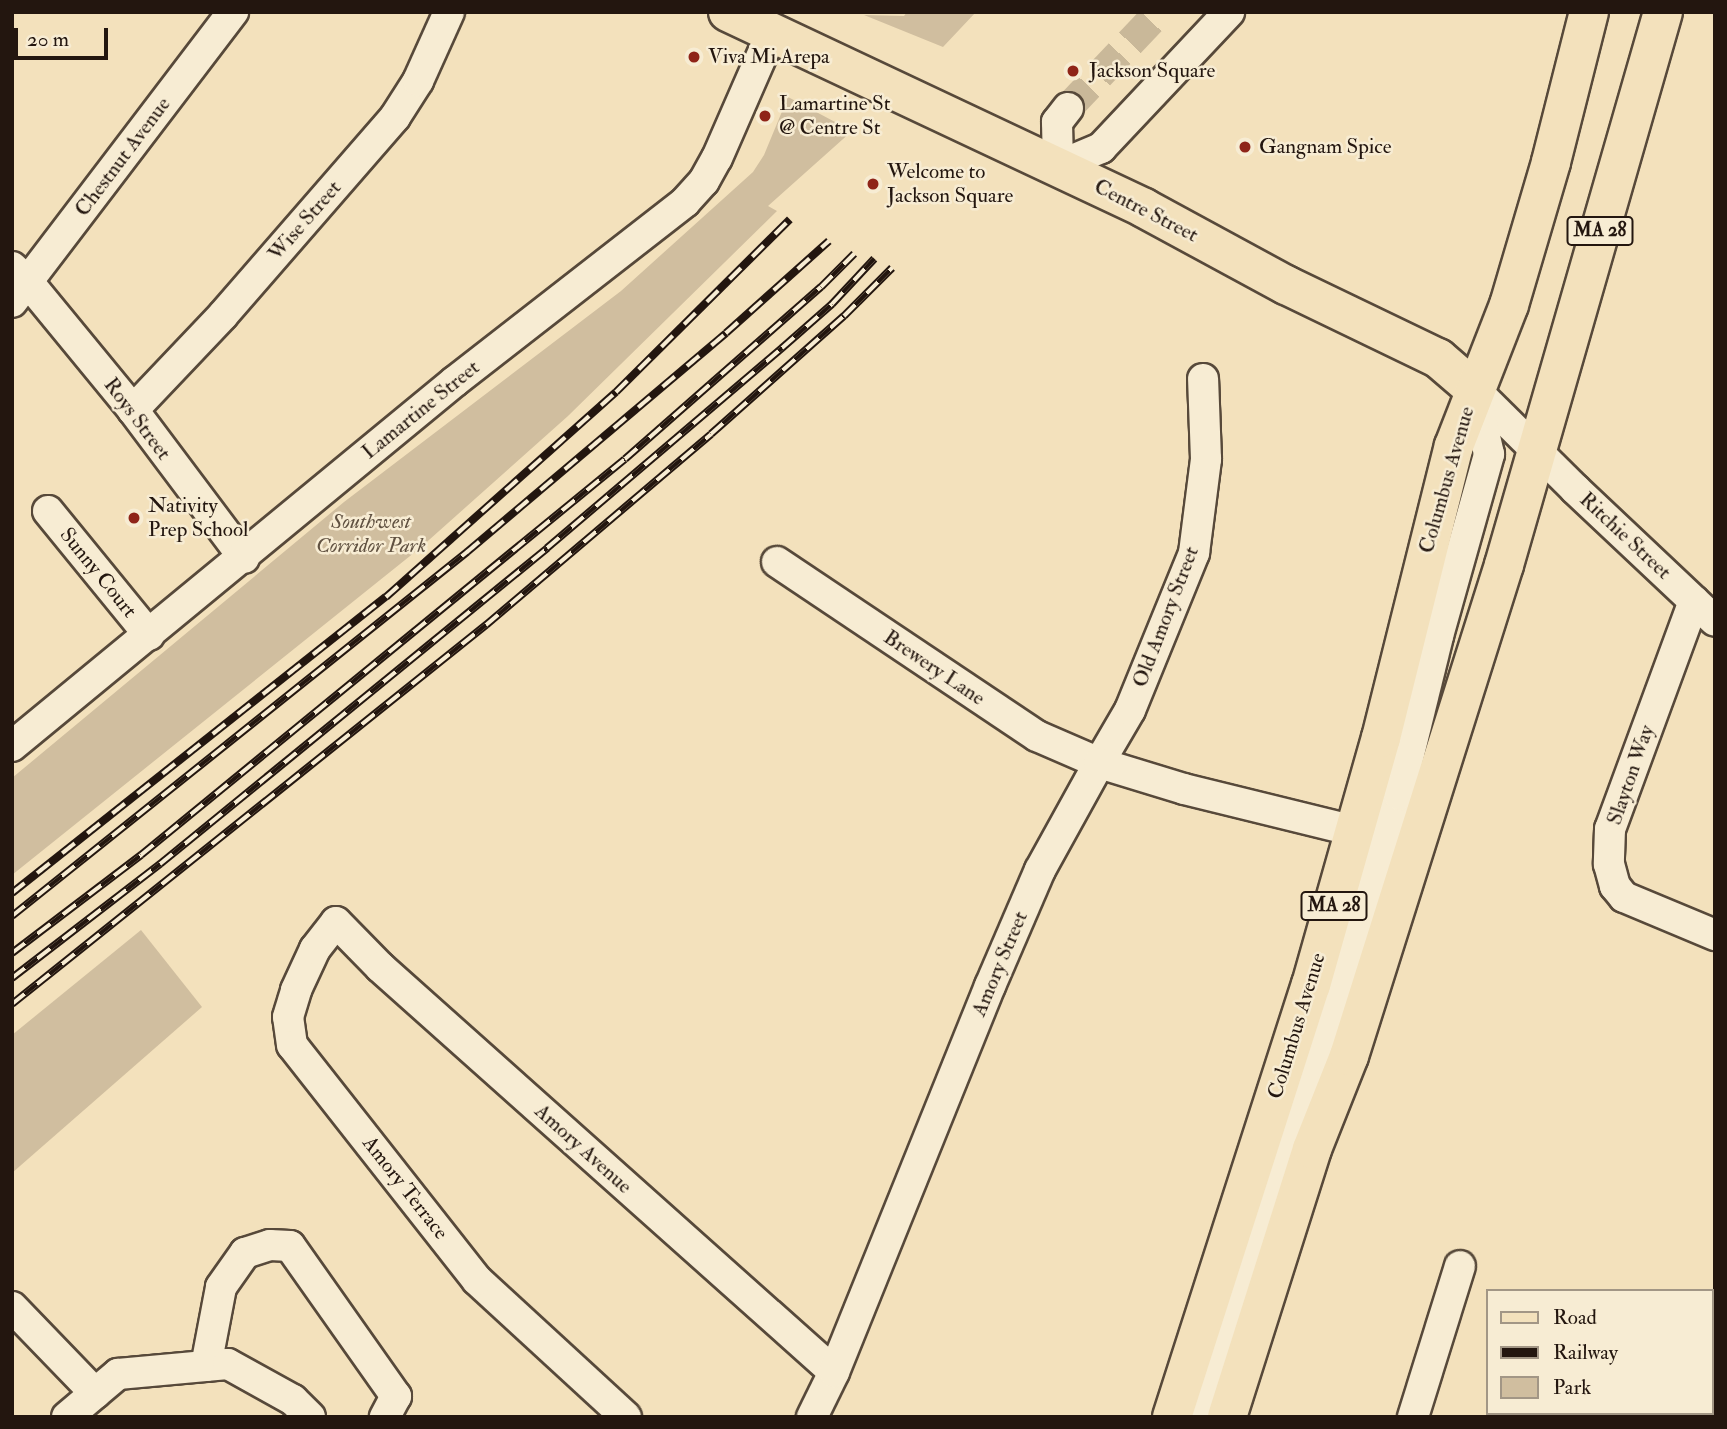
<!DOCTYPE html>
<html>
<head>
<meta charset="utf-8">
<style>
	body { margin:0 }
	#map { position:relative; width:1727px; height:1429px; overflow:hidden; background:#f3e1bc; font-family:"IM FELL Double Pica",serif }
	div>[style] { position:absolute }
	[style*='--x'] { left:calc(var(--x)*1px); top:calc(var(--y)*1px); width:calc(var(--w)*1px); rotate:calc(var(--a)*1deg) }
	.green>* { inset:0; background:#d0be9f }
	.minor-tunnel>* { height:30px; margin-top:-15px; transform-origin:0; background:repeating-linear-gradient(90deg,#c9b899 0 30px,transparent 0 45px) }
	.roads { filter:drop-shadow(2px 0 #57493a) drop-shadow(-2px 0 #57493a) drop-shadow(0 2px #57493a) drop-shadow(0 -2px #57493a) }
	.minor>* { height:30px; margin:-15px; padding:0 15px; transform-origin:15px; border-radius:15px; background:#f7ecd3 }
	.major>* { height:38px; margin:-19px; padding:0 19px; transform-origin:19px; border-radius:19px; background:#f3e1bc }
	.rail>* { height:8px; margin-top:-4px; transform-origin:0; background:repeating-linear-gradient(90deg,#f7ecd3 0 16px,#23160f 0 32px); box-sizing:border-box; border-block:2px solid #23160f }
	.dots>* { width:19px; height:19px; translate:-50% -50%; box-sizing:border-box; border:4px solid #f7ecd3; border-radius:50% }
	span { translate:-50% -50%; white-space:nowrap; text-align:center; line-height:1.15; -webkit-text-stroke:5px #f7ecd3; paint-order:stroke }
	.shield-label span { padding:2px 5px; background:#f7ecd3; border:2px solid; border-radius:5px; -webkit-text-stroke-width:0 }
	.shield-label { font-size:19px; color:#23160f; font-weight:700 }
	.poi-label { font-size:21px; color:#23160f }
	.left { translate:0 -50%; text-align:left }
	.street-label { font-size:21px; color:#23160f }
	.park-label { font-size:21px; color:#605141; font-style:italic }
	.frame { position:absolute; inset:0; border:14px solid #23160f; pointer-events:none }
	.legend { position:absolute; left:1486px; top:1289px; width:228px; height:126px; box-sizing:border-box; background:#f7ecd3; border:2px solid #a29685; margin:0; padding:9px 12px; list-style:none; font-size:21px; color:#23160f }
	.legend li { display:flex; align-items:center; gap:14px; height:35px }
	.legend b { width:35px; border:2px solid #a29685 }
	.scale { position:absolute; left:14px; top:28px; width:94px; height:32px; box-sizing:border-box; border:4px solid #23160f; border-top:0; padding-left:9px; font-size:21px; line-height:24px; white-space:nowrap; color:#23160f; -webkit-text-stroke:5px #f7ecd3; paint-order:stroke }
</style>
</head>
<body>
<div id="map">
	<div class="green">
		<div style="clip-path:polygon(907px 12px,976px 12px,943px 47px,864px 15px,904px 16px)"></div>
		<div style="clip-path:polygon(788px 97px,852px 131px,768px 206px,777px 211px,568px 416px,420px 548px,12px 875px,12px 778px,344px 502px,621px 291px,753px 172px,764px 155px)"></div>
		<div style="clip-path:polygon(141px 930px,202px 1007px,12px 1173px,12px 1035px)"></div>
	</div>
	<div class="minor-tunnel">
		<div style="--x:1068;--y:108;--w:132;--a:-46.5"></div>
	</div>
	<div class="roads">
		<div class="minor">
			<div style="--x:1068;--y:108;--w:18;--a:128"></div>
			<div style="--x:1057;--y:122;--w:44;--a:88.7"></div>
			<div style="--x:1058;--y:166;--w:47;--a:-22.7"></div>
			<div style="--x:1101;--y:148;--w:187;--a:-46.7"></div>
			<div style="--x:12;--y:267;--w:22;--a:43"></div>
			<div style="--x:28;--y:282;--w:166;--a:50.6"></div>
			<div style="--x:133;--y:410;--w:185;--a:53.1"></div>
			<div style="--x:12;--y:302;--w:365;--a:-52.7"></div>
			<div style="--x:1474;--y:389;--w:142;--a:44.7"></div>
			<div style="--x:1575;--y:489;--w:192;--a:43.3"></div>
			<div style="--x:133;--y:410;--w:131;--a:-46.5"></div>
			<div style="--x:223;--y:315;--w:262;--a:-49"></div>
			<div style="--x:395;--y:117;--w:43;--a:-57.4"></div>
			<div style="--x:418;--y:81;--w:76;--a:-65.8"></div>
			<div style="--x:48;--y:511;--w:160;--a:50.8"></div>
			<div style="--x:777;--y:562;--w:313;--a:33.8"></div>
			<div style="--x:1037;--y:736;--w:68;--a:23.5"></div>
			<div style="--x:1099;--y:763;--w:61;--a:-59.7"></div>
			<div style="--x:1130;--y:710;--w:170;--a:-67.8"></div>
			<div style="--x:1194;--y:553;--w:95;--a:-82.7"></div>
			<div style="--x:1206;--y:459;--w:80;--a:-92.1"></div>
			<div style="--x:1694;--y:601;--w:243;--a:110.2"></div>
			<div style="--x:1610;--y:829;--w:35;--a:92"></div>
			<div style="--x:1609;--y:864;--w:23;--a:75"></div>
			<div style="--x:1615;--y:886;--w:14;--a:51"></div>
			<div style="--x:1624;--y:897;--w:99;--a:22.7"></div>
			<div style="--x:12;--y:746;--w:573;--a:-39.47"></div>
			<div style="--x:454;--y:382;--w:293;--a:-37.9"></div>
			<div style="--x:685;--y:202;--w:28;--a:-48"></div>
			<div style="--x:704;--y:181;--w:26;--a:-61"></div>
			<div style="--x:717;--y:158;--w:137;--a:-66.4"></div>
			<div style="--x:12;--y:1307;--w:120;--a:46"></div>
			<div style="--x:206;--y:1366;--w:80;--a:-79.2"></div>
			<div style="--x:221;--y:1287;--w:42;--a:-54.8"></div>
			<div style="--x:245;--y:1253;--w:26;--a:-18"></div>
			<div style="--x:270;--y:1245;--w:20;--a:3"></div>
			<div style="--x:290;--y:1246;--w:184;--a:54.8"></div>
			<div style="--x:396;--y:1396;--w:24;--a:118"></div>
			<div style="--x:67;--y:1417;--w:67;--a:-40.1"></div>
			<div style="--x:118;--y:1374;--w:110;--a:-5.2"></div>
			<div style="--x:228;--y:1364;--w:74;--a:29"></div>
			<div style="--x:293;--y:1400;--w:24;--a:45"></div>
			<div style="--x:626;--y:1417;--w:202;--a:-137.4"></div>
			<div style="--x:477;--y:1280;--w:299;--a:-128.2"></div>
			<div style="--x:292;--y:1045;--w:28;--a:-98"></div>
			<div style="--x:288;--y:1017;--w:28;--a:-73"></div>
			<div style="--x:296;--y:990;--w:45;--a:-65.1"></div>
			<div style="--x:315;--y:949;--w:34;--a:-52"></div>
			<div style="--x:336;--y:922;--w:63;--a:45.6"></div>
			<div style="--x:380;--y:967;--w:608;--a:41.74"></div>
			<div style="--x:812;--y:1417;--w:50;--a:-63.9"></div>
			<div style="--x:834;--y:1372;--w:416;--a:-68"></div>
			<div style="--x:990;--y:986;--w:126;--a:-66.7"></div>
			<div style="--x:1040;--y:870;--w:122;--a:-61.1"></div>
			<div style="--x:1099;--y:763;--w:89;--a:17"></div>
			<div style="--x:1184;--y:789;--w:176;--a:13.8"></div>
			<div style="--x:1200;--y:1417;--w:653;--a:-72.26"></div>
			<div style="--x:1399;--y:795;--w:164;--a:-76.2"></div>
			<div style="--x:1438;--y:636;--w:189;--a:-74.3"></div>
			<div style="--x:1489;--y:454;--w:67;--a:-103"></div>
			<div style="--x:1413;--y:1417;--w:158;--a:-72.7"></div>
			<div style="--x:1637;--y:1417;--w:4;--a:-76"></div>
		</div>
		<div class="major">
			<div style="--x:728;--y:12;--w:460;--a:25.2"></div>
			<div style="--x:1144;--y:208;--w:162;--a:28.5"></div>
			<div style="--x:1286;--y:285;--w:169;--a:25.7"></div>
			<div style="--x:1438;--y:358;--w:48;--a:40.7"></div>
			<div style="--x:1172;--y:1417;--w:454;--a:-72.2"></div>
			<div style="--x:1311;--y:985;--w:257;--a:-74.2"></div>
			<div style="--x:1381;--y:738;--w:301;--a:-76"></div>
			<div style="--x:1454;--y:446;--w:151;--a:-68.7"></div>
			<div style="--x:1509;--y:305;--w:149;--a:-73.6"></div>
			<div style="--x:1551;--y:162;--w:155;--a:-75.8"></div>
			<div style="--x:1227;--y:1417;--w:281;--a:-72.4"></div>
			<div style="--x:1312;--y:1149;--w:100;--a:-68.3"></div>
			<div style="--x:1349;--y:1056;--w:515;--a:-72.48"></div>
			<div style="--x:1504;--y:565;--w:575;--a:-73.96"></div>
		</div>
	</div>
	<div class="rail">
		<div style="--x:12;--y:893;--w:477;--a:-38.4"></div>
		<div style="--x:386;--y:597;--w:308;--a:-41.7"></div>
		<div style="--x:616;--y:392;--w:245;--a:-44.8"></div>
		<div style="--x:12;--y:916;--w:583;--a:-38.66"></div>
		<div style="--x:467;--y:552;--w:339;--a:-40.2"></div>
		<div style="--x:726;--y:333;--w:138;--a:-41.8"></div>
		<div style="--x:12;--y:953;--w:162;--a:-37.2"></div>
		<div style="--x:141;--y:855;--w:625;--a:-39.29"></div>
		<div style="--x:625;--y:459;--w:261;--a:-41.3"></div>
		<div style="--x:821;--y:287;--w:47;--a:-45"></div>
		<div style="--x:12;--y:978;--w:187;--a:-37.6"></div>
		<div style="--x:160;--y:864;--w:500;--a:-39.2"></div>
		<div style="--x:547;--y:548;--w:309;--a:-40.4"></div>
		<div style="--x:782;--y:348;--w:67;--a:-41.3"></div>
		<div style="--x:832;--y:304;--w:62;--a:-47"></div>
		<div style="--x:12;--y:1004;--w:607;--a:-38.65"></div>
		<div style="--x:486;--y:625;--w:295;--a:-40.3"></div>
		<div style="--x:711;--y:434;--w:178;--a:-41.6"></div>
		<div style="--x:844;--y:316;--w:68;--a:-45"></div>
	</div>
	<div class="dots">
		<div style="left:694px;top:57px;background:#8f2418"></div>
		<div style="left:1073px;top:71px;background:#8f2418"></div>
		<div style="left:765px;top:116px;background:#8f2418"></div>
		<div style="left:1245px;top:147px;background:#8f2418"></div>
		<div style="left:873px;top:184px;background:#8f2418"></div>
		<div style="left:134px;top:518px;background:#8f2418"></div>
	</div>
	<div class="shield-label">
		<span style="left:1600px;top:231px">MA 28</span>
		<span style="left:1334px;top:906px">MA 28</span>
	</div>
	<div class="poi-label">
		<span class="left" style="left:708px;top:57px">Viva Mi Arepa</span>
		<span class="left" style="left:1089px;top:71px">Jackson Square</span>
		<span class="left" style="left:779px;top:116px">Lamartine St<br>@ Centre St</span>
		<span class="left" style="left:1259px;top:147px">Gangnam Spice</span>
		<span class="left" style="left:887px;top:184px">Welcome to<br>Jackson Square</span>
		<span class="left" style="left:148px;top:518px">Nativity<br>Prep School</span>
	</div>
	<div class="street-label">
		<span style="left:123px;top:157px;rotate:-53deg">Chestnut Avenue</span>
		<span style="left:1146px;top:211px;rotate:27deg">Centre Street</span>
		<span style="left:305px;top:221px;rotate:-49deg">Wise Street</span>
		<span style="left:421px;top:410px;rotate:-39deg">Lamartine Street</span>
		<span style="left:137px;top:419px;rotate:53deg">Roys Street</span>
		<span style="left:1447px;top:480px;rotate:-74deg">Columbus Avenue</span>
		<span style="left:1625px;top:536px;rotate:43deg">Ritchie Street</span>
		<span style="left:98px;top:573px;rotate:51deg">Sunny Court</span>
		<span style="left:1166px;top:617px;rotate:-69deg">Old Amory Street</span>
		<span style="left:934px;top:668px;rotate:34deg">Brewery Lane</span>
		<span style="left:1631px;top:775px;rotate:-71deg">Slayton Way</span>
		<span style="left:1000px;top:964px;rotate:-67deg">Amory Street</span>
		<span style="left:1297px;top:1026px;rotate:-73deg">Columbus Avenue</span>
		<span style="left:583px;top:1149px;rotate:42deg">Amory Avenue</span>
		<span style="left:405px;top:1188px;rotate:52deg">Amory Terrace</span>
	</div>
	<div class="park-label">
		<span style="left:371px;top:534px">Southwest<br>Corridor Park</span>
	</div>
	<div class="frame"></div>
	<ul class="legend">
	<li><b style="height:9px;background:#f3e1bc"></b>Road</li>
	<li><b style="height:9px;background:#23160f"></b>Railway</li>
	<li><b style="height:19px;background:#d0be9f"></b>Park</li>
	</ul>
	<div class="scale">20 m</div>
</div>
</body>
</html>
